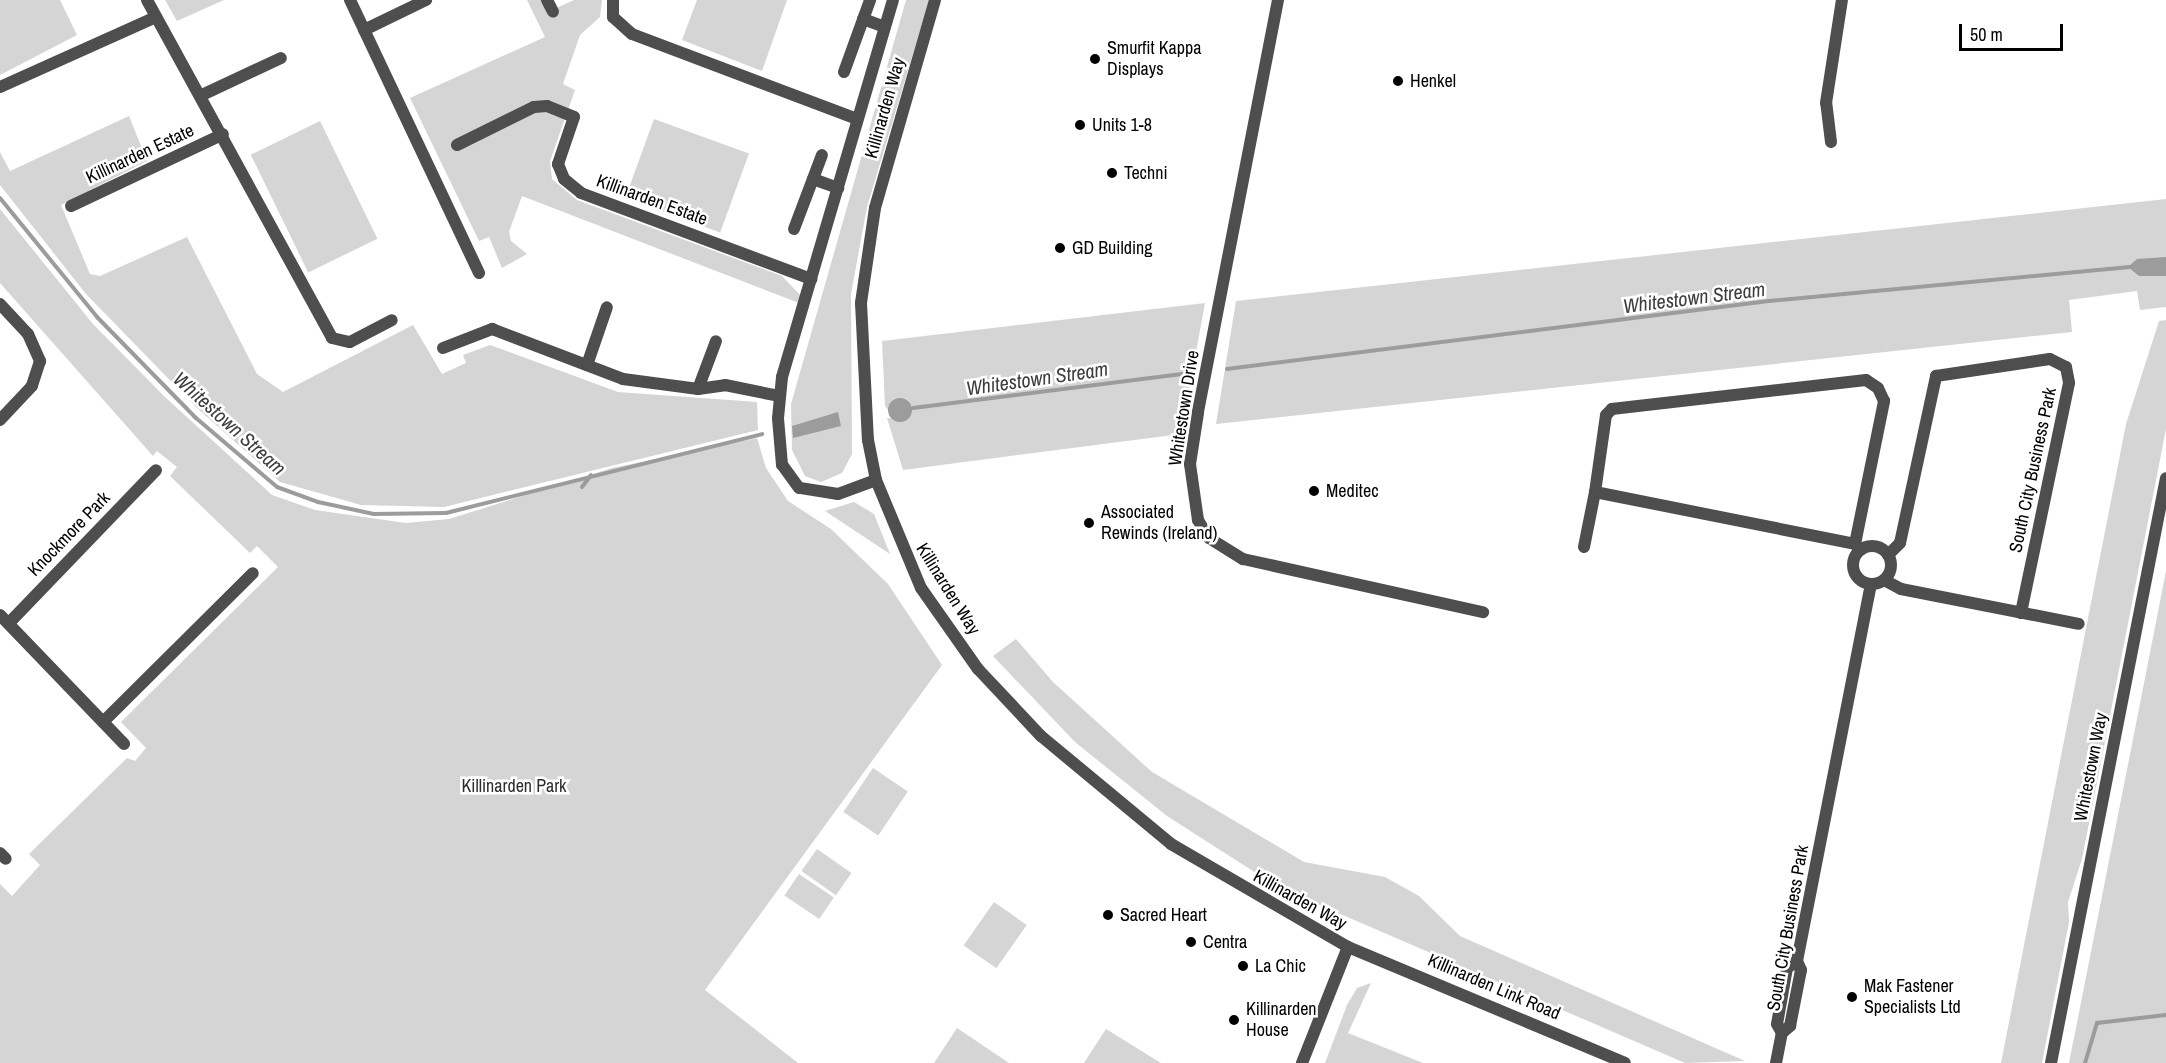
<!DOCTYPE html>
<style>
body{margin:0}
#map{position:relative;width:2166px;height:1063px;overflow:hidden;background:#fff;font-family:"Archivo Narrow",sans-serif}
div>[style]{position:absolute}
.green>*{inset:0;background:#d5d5d5;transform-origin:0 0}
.water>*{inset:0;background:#9c9c9c}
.round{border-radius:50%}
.stream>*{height:4px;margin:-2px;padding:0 2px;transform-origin:2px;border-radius:2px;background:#9c9c9c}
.minor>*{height:12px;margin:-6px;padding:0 6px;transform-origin:6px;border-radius:6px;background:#4e4e4e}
.minor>.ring{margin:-6px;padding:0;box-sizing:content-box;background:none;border:12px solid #4e4e4e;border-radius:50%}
.tertiary>*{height:12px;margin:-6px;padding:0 6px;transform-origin:6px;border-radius:6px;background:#4e4e4e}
.dots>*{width:16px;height:16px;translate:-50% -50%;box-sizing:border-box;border:3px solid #fff;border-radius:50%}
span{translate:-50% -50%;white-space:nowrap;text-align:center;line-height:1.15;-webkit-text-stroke:5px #fff;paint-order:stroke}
.poi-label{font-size:18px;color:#000}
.left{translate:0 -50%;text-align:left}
.street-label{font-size:18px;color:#000}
.park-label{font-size:18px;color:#2c2c2c}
.water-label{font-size:20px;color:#3d3d3d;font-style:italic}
.scale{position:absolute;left:1959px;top:24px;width:104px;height:27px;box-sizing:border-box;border:3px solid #000;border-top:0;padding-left:8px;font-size:18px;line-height:21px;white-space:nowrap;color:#000;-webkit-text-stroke:4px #fff;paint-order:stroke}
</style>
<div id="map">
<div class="green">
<i style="clip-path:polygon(0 0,60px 0,77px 35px,0 75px)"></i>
<i style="clip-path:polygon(165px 0,224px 0,177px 21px)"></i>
<i style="clip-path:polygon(527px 0,545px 0,550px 11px,574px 0,602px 0,600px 17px,580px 35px,563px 84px,575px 90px,550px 161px,552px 179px,577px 200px,782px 276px,801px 296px,799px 303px,522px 196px,509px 232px,511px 241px,527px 254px,502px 268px,489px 237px,479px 241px,410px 98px,545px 37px)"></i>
<i style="clip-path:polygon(697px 0,787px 0,762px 71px,682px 40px)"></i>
<i style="clip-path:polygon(906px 0,929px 0,867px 207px,851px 294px,852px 454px,842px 473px,821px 482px,805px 476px,792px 450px,791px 404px)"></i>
<i style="clip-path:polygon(129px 116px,147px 161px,61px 205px,90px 274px,100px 276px,187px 237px,257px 374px,283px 392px,413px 325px,442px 374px,466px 363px,463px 355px,490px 345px,618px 392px,757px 402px,758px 430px,444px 507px,361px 505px,280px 482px,197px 408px,86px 294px,0 185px,0 152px,10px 171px)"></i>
<i style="left:654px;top:119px;width:101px;height:84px;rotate:20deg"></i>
<i style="left:320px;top:121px;width:131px;height:77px;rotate:64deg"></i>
<i style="clip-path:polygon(2166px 199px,2166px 307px,2140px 310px,2137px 291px,2069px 300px,2072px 332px,1216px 424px,1236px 301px)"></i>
<i style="clip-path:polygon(0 209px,93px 324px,165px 397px,272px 495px,315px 510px,406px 523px,449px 519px,612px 468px,757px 438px,766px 468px,788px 501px,831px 529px,888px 584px,942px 665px,705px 990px,798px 1063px,0 1063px,0 884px,12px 896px,40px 865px,29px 854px,127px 758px,135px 761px,146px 748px,121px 722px,278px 567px,257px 546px,250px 553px,170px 476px,177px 467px,157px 451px,153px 456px,0 283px)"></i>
<i style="clip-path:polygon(1205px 303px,1181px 434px,903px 470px,887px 418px,895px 419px,885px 406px,882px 341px)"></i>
<i style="clip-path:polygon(2166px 320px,2166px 429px,2082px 859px,2068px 902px,2069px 922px,2042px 1063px,2001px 1063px,2126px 424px,2159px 321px)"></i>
<i style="clip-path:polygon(854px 502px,874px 514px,890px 554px,825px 511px)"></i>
<i style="clip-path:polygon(2166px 571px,2166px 1063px,2069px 1063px,2135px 729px)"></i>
<i style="clip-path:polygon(1016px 639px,1053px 682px,1152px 772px,1304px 862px,1385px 877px,1419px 896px,1460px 936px,1745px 1061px,1685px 1063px,1278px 887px,1167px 816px,1075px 742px,993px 656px)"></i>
<i style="left:873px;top:768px;width:42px;height:53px;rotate:34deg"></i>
<i style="left:817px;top:849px;width:42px;height:27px;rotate:35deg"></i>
<i style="left:799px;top:874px;width:42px;height:26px;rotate:34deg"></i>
<i style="left:994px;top:902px;width:40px;height:53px;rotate:35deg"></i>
<i style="clip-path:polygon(1371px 983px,1348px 1033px,1423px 1063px,1325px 1063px,1347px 1005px,1357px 988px)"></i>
<i style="clip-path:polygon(957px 1028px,1009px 1063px,934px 1063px)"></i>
<i style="clip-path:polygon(1106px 1029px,1161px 1063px,1084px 1063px)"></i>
</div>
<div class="water">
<i style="clip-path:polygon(2166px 257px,2166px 276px,2139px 276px,2128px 267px,2137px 259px)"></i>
<i class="round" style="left:888px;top:398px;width:24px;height:24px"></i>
<i style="clip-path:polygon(838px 412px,841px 426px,793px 438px,792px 426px)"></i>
</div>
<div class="stream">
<i style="left:0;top:198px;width:154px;rotate:50.8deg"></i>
<i style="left:97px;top:317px;width:141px;rotate:45.6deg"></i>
<i style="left:196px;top:418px;width:106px;rotate:40.4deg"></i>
<i style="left:277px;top:487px;width:44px;rotate:20.1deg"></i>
<i style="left:318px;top:502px;width:57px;rotate:12.1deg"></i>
<i style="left:374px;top:514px;width:72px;rotate:-0.8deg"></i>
<i style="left:446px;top:513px;width:326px;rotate:-14deg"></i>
<i style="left:1227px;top:369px;width:546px;rotate:-7.15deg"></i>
<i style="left:1769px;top:301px;width:365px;rotate:-5.4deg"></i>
<i style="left:913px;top:408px;width:281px;rotate:-7.2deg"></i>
<i style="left:582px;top:487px;width:15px;rotate:-53deg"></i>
<i style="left:2085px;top:1063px;width:42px;rotate:-73.3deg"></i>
<i style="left:2097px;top:1023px;width:69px;rotate:-6.6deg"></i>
</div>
<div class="minor">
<i style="left:147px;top:0;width:385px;rotate:61.3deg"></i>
<i style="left:332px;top:338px;width:18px;rotate:13deg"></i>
<i style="left:350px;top:342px;width:47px;rotate:-27.6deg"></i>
<i style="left:350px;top:0;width:302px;rotate:64.7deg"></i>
<i style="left:547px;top:0;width:13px;rotate:63deg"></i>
<i style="left:613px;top:0;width:17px;rotate:90deg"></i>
<i style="left:613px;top:17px;width:25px;rotate:42deg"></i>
<i style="left:632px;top:34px;width:241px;rotate:20.7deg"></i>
<i style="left:1278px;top:0;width:421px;rotate:101deg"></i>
<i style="left:1198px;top:413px;width:52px;rotate:98.9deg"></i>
<i style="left:1190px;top:464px;width:57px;rotate:81.9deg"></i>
<i style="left:1198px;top:520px;width:21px;rotate:59deg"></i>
<i style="left:1209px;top:538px;width:40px;rotate:32deg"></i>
<i style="left:1243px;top:559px;width:246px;rotate:12.5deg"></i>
<i style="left:863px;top:19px;width:23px;rotate:20deg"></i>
<i style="left:364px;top:30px;width:69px;rotate:-25.8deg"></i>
<i style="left:844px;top:72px;width:77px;rotate:-70.1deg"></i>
<i style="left:0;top:87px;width:171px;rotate:-24.2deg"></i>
<i style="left:202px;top:95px;width:87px;rotate:-25.1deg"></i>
<i style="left:1831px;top:142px;width:39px;rotate:-97deg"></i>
<i style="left:1826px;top:103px;width:104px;rotate:-81.2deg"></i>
<i style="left:457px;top:145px;width:86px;rotate:-26.3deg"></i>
<i style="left:534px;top:107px;width:13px;rotate:-4deg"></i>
<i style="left:547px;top:106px;width:29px;rotate:22deg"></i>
<i style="left:574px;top:117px;width:50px;rotate:108.8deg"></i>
<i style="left:558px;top:164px;width:16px;rotate:68deg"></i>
<i style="left:564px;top:179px;width:22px;rotate:39deg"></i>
<i style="left:581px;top:193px;width:246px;rotate:20.5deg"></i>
<i style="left:813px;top:179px;width:27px;rotate:20deg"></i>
<i style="left:71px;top:206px;width:168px;rotate:-25.3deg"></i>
<i style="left:794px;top:229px;width:79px;rotate:-69.3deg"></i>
<i style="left:0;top:304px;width:41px;rotate:47deg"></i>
<i style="left:28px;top:334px;width:30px;rotate:66deg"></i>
<i style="left:40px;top:361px;width:26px;rotate:108deg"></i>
<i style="left:32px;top:386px;width:47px;rotate:133.3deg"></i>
<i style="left:443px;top:348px;width:53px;rotate:-21.2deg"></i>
<i style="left:492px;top:329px;width:140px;rotate:20.9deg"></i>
<i style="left:623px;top:379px;width:76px;rotate:7.6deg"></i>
<i style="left:698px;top:389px;width:27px;rotate:-8deg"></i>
<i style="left:725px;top:385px;width:55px;rotate:11.5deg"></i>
<i style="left:587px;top:365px;width:61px;rotate:-71deg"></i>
<i style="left:698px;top:389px;width:51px;rotate:-69.4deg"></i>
<i style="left:876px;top:480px;width:40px;rotate:159.8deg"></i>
<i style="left:838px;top:494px;width:39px;rotate:-171deg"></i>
<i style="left:799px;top:488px;width:29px;rotate:-126deg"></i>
<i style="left:782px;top:465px;width:47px;rotate:-94.9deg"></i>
<i style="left:778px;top:418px;width:41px;rotate:-84.4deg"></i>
<i style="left:782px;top:377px;width:393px;rotate:-73.6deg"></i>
<i style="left:1855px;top:544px;width:146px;rotate:-78.5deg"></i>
<i style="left:1884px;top:401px;width:14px;rotate:-115deg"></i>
<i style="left:1878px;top:388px;width:14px;rotate:-146deg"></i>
<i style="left:1866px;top:380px;width:256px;rotate:173.5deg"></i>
<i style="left:1612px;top:409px;width:8px;rotate:135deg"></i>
<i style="left:1606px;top:415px;width:78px;rotate:98.1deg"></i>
<i style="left:1595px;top:492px;width:265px;rotate:11.3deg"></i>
<i style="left:1855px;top:544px;width:8px;rotate:45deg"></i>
<i class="ring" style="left:1853px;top:546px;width:26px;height:26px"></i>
<i style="left:1584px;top:547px;width:56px;rotate:-78.7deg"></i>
<i style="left:1888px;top:555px;width:17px;rotate:-45deg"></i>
<i style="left:1900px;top:543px;width:171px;rotate:-77.8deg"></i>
<i style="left:1936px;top:376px;width:115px;rotate:-8.5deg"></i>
<i style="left:2050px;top:359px;width:18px;rotate:27deg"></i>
<i style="left:2066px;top:367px;width:16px;rotate:79deg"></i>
<i style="left:2069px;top:383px;width:235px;rotate:101.8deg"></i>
<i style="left:1884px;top:580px;width:19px;rotate:28deg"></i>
<i style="left:1901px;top:589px;width:181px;rotate:11.1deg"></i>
<i style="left:0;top:615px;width:179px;rotate:46.1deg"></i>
<i style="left:9px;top:623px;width:212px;rotate:-46.1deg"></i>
<i style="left:103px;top:722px;width:211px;rotate:-44.8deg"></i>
<i style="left:0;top:853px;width:8px;rotate:45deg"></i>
<i style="left:1782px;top:1033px;width:10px;rotate:-119deg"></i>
<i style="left:1777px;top:1024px;width:57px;rotate:-79.9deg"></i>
<i style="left:1787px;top:968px;width:12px;rotate:-35deg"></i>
<i style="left:1776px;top:1063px;width:31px;rotate:-79deg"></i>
<i style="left:1782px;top:1033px;width:11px;rotate:-41deg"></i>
<i style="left:1790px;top:1026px;width:57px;rotate:-78.9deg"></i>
<i style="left:1801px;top:970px;width:10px;rotate:-114deg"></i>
<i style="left:1797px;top:961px;width:384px;rotate:-78.9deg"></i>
</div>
<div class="tertiary">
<i style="left:935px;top:0;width:216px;rotate:106.1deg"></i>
<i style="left:875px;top:208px;width:96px;rotate:98.4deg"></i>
<i style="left:861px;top:303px;width:137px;rotate:87.1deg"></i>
<i style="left:868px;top:440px;width:41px;rotate:78.7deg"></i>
<i style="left:876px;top:480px;width:117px;rotate:67.4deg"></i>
<i style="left:921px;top:588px;width:99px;rotate:54.9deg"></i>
<i style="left:978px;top:669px;width:92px;rotate:46.8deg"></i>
<i style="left:1041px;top:736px;width:169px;rotate:39.7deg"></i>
<i style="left:1171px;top:844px;width:205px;rotate:30.2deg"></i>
<i style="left:1348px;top:947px;width:300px;rotate:22.7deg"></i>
<i style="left:1302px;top:1063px;width:125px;rotate:-68.4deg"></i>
<i style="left:2051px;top:1063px;width:596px;rotate:-78.88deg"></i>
</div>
<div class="dots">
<i style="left:1095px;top:59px;background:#000"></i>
<i style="left:1398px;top:81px;background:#000"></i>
<i style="left:1080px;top:125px;background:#000"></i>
<i style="left:1112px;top:173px;background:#000"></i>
<i style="left:1060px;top:248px;background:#000"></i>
<i style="left:1314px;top:491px;background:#000"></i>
<i style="left:1089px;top:523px;background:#000"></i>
<i style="left:1108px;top:915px;background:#000"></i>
<i style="left:1191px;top:942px;background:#000"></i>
<i style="left:1243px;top:966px;background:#000"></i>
<i style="left:1852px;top:997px;background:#000"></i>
<i style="left:1234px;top:1020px;background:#000"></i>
</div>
<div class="poi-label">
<span class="left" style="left:1107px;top:59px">Smurfit Kappa<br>Displays</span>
<span class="left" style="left:1410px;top:81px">Henkel</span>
<span class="left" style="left:1092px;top:125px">Units 1-8</span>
<span class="left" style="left:1124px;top:173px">Techni</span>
<span class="left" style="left:1072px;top:248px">GD Building</span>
<span class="left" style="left:1326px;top:491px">Meditec</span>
<span class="left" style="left:1101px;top:523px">Associated<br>Rewinds (Ireland)</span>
<span class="left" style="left:1120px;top:915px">Sacred Heart</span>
<span class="left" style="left:1203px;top:942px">Centra</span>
<span class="left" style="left:1255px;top:966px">La Chic</span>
<span class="left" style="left:1864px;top:997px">Mak Fastener<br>Specialists Ltd</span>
<span class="left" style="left:1246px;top:1020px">Killinarden<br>House</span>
</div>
<div class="street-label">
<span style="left:885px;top:108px;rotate:-74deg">Killinarden Way</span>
<span style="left:140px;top:154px;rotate:-25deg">Killinarden Estate</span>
<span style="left:652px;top:200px;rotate:20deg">Killinarden Estate</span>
<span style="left:1184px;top:408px;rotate:-81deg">Whitestown Drive</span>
<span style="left:2033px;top:470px;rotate:-78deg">South City Business Park</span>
<span style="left:69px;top:534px;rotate:-46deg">Knockmore Park</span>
<span style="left:948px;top:589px;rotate:58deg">Killinarden Way</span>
<span style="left:2091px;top:767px;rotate:-79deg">Whitestown Way</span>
<span style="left:1300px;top:900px;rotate:29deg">Killinarden Way</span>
<span style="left:1788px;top:928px;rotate:-80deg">South City Business Park</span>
<span style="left:1494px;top:987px;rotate:23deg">Killinarden Link Road</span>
</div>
<div class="park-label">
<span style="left:514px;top:786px">Killinarden Park</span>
</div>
<div class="water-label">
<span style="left:1694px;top:297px;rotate:-7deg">Whitestown Stream</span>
<span style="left:1037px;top:378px;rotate:-8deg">Whitestown Stream</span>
<span style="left:230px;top:423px;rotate:42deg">Whitestown Stream</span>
</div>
<div class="scale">50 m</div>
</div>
